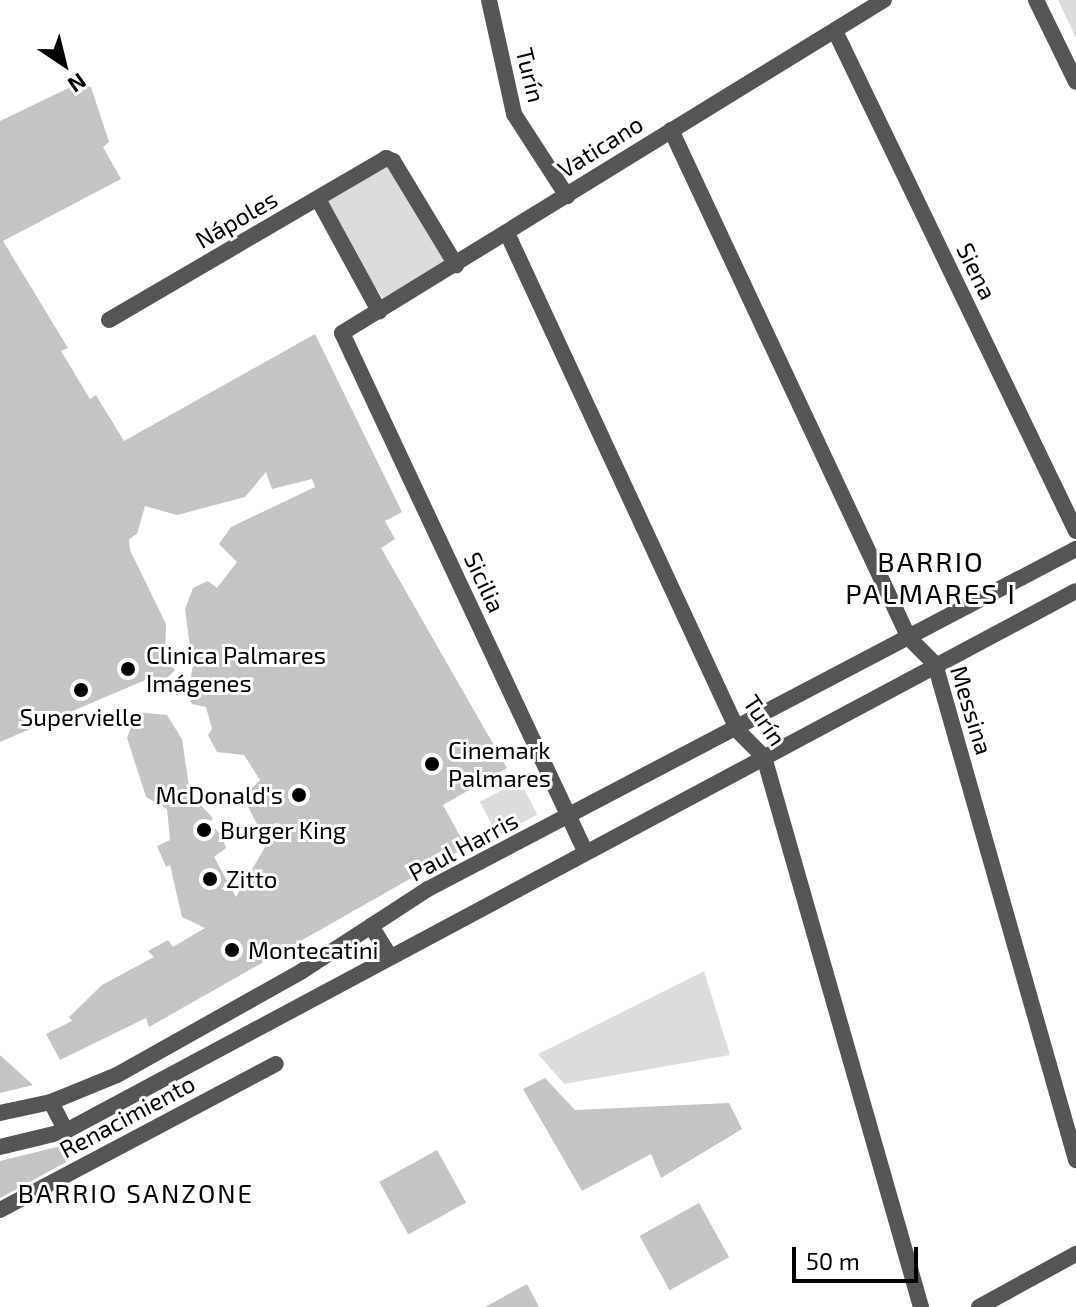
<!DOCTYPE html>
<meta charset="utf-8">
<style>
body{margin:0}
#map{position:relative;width:1076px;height:1307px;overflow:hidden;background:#fff;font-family:"Exo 2",sans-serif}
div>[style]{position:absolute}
.green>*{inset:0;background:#dcdcdc;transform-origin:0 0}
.building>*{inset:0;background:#c4c4c4;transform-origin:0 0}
.street>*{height:16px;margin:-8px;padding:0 8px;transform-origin:8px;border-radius:8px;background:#555}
.dots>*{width:22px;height:22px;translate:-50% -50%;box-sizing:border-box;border:4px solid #fff;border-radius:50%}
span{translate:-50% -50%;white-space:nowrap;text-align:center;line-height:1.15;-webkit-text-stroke:6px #fff;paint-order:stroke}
.street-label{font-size:24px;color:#000}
.poi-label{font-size:24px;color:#000}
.left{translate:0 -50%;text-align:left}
.right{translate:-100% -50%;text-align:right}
.neighbourhood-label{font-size:26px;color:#000;letter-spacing:2px}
.quarter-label{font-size:28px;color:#000;letter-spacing:2px}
.north{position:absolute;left:24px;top:24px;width:80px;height:80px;-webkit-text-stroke:6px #fff;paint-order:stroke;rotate:145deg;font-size:22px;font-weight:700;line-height:32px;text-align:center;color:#000}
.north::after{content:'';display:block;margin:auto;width:28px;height:36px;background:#000;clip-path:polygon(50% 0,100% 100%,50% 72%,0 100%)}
.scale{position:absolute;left:792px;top:1247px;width:126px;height:36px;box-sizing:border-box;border:4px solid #000;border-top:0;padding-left:10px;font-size:24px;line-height:28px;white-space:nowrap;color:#000;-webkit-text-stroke:6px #fff;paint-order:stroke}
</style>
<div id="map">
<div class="green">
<i style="clip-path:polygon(1058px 0,1076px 0,1076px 38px)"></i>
<i style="left:386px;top:158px;width:128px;height:79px;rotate:57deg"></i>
<i style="left:520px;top:781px;width:38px;height:45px;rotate:63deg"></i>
<i style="clip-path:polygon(704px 971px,730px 1055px,564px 1084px,538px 1054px)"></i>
</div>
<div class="building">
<i style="clip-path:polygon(77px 84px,91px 87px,109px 142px,103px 147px,121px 179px,3px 241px,68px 348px,61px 351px,90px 399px,96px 395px,124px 441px,315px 334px,402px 512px,385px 521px,395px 539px,381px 548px,507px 768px,443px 805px,466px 847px,149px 1027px,146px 1018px,60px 1060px,46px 1034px,72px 1021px,69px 1017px,102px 985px,154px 957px,148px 951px,168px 940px,173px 947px,205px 928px,182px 917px,170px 865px,166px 867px,157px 846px,170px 840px,167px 809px,146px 797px,127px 738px,137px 712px,167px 715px,182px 739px,190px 794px,213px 818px,210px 822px,222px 837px,226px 848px,214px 857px,236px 897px,279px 823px,258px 826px,243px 797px,260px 780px,244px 755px,217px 752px,208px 735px,212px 729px,206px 707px,192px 704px,188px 696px,195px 651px,191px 654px,185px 609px,193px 588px,208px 581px,217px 588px,237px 562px,219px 544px,231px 527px,315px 487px,312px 479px,272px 489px,266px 472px,245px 497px,177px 515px,145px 506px,137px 534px,129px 539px,130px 550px,166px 624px,165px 660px,175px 670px,164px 681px,149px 682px,150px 678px,0 742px,0 121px)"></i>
<i style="clip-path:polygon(0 1055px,33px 1085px,0 1093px)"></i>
<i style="clip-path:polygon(545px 1078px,575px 1110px,729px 1103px,742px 1129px,661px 1178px,651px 1154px,582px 1191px,523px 1089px)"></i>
<i style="clip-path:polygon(65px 1145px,70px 1160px,0 1198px,0 1161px)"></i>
<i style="left:437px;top:1150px;width:60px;height:66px;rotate:61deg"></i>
<i style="left:699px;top:1203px;width:62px;height:68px;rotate:61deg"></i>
<i style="clip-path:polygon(527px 1284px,539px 1307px,485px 1307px)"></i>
</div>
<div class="street">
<i style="left:489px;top:0;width:117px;rotate:77.6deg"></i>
<i style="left:514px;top:114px;width:98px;rotate:57.1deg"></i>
<i style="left:1036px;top:0;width:91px;rotate:64deg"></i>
<i style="left:835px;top:31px;width:555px;rotate:64.27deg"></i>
<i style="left:671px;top:130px;width:561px;rotate:64.9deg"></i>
<i style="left:909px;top:638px;width:37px;rotate:45deg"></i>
<i style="left:935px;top:664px;width:516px;rotate:74.13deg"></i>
<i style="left:318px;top:199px;width:128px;rotate:61.4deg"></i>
<i style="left:507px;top:233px;width:549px;rotate:65.12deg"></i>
<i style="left:738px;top:731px;width:37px;rotate:45deg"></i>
<i style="left:764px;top:757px;width:572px;rotate:74.07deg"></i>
<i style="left:109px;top:320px;width:321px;rotate:-30.3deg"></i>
<i style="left:386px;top:158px;width:8px;rotate:23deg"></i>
<i style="left:393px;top:161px;width:122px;rotate:58.8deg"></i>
<i style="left:585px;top:851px;width:572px;rotate:-115.13deg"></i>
<i style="left:342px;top:333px;width:636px;rotate:-31.57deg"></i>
<i style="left:371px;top:926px;width:34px;rotate:58deg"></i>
<i style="left:51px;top:1102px;width:33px;rotate:63deg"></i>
<i style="left:0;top:1113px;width:52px;rotate:-12.2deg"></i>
<i style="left:51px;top:1102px;width:71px;rotate:-22.2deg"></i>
<i style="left:117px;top:1075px;width:212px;rotate:-29.3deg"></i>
<i style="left:302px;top:971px;width:150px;rotate:-33.1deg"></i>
<i style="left:428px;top:889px;width:732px;rotate:-27.69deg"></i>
<i style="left:0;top:1147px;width:68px;rotate:-13.6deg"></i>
<i style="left:66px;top:1131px;width:1145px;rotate:-28.13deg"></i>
<i style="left:0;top:1210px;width:312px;rotate:-27.9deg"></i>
<i style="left:979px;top:1307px;width:111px;rotate:-28.7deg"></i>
</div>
<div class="dots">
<i style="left:128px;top:669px;background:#000"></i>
<i style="left:81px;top:690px;background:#000"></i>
<i style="left:432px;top:764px;background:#000"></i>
<i style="left:299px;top:795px;background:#000"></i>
<i style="left:204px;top:830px;background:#000"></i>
<i style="left:210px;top:879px;background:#000"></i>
<i style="left:232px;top:950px;background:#000"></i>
</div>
<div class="street-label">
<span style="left:531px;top:75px;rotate:76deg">Turín</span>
<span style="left:600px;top:146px;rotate:-32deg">Vaticano</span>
<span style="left:236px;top:219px;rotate:-30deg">Nápoles</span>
<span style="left:977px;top:271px;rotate:64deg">Siena</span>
<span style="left:485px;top:582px;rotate:65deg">Sicilia</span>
<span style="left:972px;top:710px;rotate:73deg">Messina</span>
<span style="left:765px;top:720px;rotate:56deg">Turín</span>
<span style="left:463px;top:846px;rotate:-28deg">Paul Harris</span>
<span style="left:127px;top:1116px;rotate:-28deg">Renacimiento</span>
</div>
<div class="poi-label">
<span class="left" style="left:146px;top:669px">Clinica Palmares<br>Imágenes</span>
<span style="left:81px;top:717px">Supervielle</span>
<span class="left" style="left:448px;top:764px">Cinemark<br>Palmares</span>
<span class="right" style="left:283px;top:795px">McDonald's</span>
<span class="left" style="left:220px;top:830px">Burger King</span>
<span class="left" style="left:226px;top:879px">Zitto</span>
<span class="left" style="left:248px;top:950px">Montecatini</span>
</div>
<div class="neighbourhood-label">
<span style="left:136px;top:1193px">BARRIO SANZONE</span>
</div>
<div class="quarter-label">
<span style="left:931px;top:577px">BARRIO<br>PALMARES I</span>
</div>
<div class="north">N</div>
<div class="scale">50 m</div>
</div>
